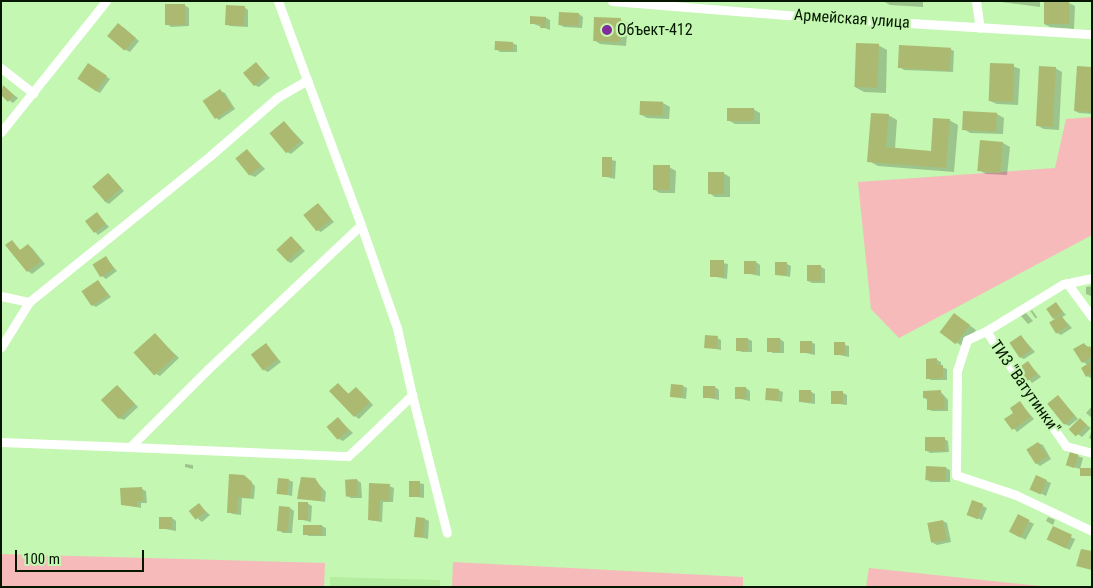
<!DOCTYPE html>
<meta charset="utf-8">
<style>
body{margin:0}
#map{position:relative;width:1093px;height:588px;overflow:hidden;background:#c4f7b1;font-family:"Roboto Condensed",sans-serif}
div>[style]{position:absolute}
.built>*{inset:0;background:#b5eda0}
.green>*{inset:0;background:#f6babb}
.shadow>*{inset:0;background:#0003;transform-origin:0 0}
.building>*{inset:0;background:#acba71;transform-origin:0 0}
.minor>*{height:9px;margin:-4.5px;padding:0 4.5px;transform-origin:4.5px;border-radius:4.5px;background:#fff}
.dots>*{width:14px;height:14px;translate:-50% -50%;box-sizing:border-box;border:2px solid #c4f7b1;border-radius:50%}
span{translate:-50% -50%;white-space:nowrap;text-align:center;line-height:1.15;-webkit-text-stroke:4.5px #c4f7b1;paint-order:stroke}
.street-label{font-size:16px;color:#061701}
.poi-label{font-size:16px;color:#061701}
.left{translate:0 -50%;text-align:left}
.frame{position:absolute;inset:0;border:2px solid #061701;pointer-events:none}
.scale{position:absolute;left:15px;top:550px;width:129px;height:22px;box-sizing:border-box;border:2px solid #061701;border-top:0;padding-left:6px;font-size:15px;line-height:18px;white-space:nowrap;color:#061701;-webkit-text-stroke:4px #c4f7b1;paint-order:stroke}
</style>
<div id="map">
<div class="built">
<i style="clip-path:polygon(330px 577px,440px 580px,440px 587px,330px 587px)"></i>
</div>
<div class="green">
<i style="clip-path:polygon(1092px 117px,1092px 235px,899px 338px,871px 309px,858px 182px,1055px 168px,1066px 119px)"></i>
<i style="clip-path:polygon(1px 554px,325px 563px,324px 587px,1px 587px)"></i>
<i style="clip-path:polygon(453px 562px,743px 577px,743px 587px,452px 587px)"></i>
<i style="clip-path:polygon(869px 568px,1050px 587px,866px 587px)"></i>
</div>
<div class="shadow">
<i style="clip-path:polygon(883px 1px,923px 1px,923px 7px,890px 5px)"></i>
<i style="clip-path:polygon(994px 1px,1040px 1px,1040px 7px)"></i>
<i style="clip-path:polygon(1069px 3px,1075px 6px,1074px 29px,1050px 27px,1044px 24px)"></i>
<i style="clip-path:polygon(184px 5px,189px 8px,189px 26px,171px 27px,167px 24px)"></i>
<i style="clip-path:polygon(244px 7px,248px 10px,248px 27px,230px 26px,226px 24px)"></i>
<i style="clip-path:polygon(579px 14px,583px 17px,582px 28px,564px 27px,560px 25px)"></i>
<i style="clip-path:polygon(546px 18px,550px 20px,550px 30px,531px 23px)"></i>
<i style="clip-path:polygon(595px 18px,621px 20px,628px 23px,626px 46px,600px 44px,594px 40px)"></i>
<i style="clip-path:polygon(123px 27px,139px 41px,130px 52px,126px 50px)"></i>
<i style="clip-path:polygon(512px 43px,517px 45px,517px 52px,500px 52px,496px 49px)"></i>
<i style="clip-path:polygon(878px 45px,887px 50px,886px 93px,864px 92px,855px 87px)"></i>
<i style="clip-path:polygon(950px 49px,954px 51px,953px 72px,904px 70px,900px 67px)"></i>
<i style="clip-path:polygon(256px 64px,270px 78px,259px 87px,254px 85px)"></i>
<i style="clip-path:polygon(1013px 66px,1020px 69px,1018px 105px,997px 104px,990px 101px)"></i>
<i style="clip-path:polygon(92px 67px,110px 79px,100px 93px,96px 91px)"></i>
<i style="clip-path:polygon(1055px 68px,1062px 72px,1059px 130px,1044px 129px,1038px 126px)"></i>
<i style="clip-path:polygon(1092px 68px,1092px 114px,1079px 113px,1075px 111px)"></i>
<i style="clip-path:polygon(3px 87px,18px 98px,13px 103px,1px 94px)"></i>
<i style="clip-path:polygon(220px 91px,225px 93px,235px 109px,219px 120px,215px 117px)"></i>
<i style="clip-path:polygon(663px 103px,670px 107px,669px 119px,647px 118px,640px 114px)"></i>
<i style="clip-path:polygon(753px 109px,760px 113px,760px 124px,735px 124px,728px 120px)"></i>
<i style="clip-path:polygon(997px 114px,1004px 118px,1003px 134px,970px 133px,964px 129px)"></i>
<i style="clip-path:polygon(888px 115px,897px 120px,895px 149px,932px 152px,949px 120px,958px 125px,954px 172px,878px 166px,869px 161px)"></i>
<i style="clip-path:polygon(284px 122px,304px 143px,291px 154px,287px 152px)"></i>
<i style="clip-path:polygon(981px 141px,1003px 143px,1010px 147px,1007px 175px,986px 174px,979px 170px)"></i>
<i style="clip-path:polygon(247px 150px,265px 169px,255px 177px,250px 175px)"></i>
<i style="clip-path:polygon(603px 158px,616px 161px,615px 179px,602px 176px)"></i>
<i style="clip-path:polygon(669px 167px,676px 171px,675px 193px,660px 193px,653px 189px)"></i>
<i style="clip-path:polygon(723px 173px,730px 177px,730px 197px,715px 197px,709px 193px)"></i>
<i style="clip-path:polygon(109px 174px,124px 191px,109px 204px,104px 201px)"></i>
<i style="clip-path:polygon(318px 204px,334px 222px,321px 232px,317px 230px)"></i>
<i style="clip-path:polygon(97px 214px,109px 227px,98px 235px,86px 221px)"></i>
<i style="clip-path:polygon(291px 238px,305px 251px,291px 263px,287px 261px)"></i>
<i style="clip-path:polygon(12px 242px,21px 251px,28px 245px,32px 248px,45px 264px,32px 274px,28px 271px)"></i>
<i style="clip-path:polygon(106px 258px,117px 271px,106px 279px,102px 276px)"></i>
<i style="clip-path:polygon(712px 261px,728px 264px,727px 279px,711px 276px)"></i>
<i style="clip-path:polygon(756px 262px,760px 265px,760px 276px,745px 273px)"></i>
<i style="clip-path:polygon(787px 264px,791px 266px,790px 277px,776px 274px)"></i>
<i style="clip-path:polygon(821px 267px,825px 269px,825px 283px,812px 283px,808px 281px)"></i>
<i style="clip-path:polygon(98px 281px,111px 297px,96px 307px,92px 305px)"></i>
<i style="clip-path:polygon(1092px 286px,1092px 296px,1091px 296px,1086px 294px,1086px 287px)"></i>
<i style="clip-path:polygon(1056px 304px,1066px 315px,1062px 317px,1072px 328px,1061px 335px,1057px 333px,1056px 320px,1053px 318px)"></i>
<i style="left:1032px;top:310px;width:9px;height:2px;rotate:54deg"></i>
<i style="clip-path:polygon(1026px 313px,1033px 321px,1028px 324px,1021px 316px)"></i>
<i style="clip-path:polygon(961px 319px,976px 330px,963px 347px,942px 332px)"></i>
<i style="clip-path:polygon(155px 335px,179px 358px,160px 376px,156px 374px)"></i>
<i style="clip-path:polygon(1021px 336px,1035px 352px,1024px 359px,1019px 357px)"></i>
<i style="clip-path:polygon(717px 338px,721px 340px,721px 350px,706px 347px)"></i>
<i style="clip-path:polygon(748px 339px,752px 341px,752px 352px,742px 352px,737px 350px)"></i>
<i style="clip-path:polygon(780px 339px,784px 342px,784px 353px,773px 353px,769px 351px)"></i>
<i style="clip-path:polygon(811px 342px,815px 344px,815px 355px,801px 352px)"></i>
<i style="clip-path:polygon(836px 343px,849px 346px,849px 357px,835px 354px)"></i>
<i style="clip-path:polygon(1084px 344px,1092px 349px,1091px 378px,1087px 376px,1088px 365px,1083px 362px)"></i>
<i style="clip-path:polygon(266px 345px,281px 362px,268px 372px,264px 370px)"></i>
<i style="clip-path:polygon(937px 360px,941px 362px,941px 367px,947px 369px,947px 380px,931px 380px,927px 378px)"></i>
<i style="clip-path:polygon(1028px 363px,1041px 377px,1032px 383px,1020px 369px)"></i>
<i style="clip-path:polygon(338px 384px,350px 395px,360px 391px,373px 405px,359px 419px,355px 416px,331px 391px)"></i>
<i style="clip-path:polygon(118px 386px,138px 407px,124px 420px,119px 418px)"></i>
<i style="clip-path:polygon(683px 386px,687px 388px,686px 399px,671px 396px)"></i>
<i style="clip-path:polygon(715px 387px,719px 390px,719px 400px,704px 397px)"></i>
<i style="clip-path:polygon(746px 388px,750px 391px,750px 401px,736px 398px)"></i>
<i style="clip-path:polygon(778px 390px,783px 392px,782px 402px,767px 399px)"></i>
<i style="clip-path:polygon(810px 391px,815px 394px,815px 404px,800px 402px)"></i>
<i style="clip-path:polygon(940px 391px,948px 400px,948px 411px,932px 411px,928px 409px,928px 400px,924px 398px)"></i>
<i style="clip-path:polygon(843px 393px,847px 395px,847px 405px,832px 403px)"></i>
<i style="clip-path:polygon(1058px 396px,1078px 419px,1069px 426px,1065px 424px)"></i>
<i style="clip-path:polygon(1020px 403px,1034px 419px,1017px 432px,1006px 419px,1015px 413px)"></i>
<i style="clip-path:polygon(1092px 406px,1092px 418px,1086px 413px)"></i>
<i style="clip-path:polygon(338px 419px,353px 433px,343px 441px,339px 439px)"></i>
<i style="clip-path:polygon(1080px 420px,1091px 428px,1082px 437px,1072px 430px)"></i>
<i style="clip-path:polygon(1092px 430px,1092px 440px,1089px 438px)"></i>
<i style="clip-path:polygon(944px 439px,948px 441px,949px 452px,930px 453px,926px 450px)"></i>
<i style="clip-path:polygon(1038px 443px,1043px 445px,1051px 459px,1040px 466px,1036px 463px)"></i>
<i style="clip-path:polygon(1070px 453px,1083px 458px,1080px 469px,1067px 465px)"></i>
<i style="clip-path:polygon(185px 464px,193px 465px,193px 469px,185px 467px)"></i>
<i style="clip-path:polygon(946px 468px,950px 470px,950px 482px,931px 482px,927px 480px)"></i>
<i style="clip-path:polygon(1037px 477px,1051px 483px,1046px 496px,1036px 491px)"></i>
<i style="clip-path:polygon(248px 479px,255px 486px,254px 499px,242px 498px,241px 515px,233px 514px,228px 512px)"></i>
<i style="clip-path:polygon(314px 479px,326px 492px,325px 502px,298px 498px,299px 486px)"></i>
<i style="clip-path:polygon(289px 480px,293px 482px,292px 496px,278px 493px)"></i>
<i style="clip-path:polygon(357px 480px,361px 483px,362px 498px,351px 498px,347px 496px,346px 481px)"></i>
<i style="clip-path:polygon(410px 482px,424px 484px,424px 498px,410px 496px)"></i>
<i style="clip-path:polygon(371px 485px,389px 486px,394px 488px,393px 502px,383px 502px,382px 522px,369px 520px)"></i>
<i style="clip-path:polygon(142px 489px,146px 491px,147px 503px,141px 503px,141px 508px,122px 504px,121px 490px)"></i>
<i style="clip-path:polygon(973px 501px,987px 508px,982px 520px,972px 516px)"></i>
<i style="clip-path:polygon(307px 503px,312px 506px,311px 522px,299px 519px)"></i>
<i style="clip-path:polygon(199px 505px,210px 515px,202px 522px,198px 519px)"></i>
<i style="clip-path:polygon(290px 508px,294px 511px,292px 533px,283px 533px,279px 530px)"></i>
<i style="left:1019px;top:516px;width:17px;height:18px;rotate:28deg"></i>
<i style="clip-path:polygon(1048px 517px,1055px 520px,1053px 525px,1046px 521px)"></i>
<i style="clip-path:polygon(172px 518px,176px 521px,176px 531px,160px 528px)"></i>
<i style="clip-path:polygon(425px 519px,429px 521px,428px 539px,416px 536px)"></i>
<i style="clip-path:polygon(943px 521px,947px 523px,951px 542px,937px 545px,933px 543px)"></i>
<i style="clip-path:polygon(322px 526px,326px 528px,326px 536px,309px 536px,305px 534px)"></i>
<i style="left:1053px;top:528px;width:25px;height:12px;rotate:27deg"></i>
</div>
<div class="building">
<i style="left:1044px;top:1px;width:25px;height:23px"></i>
<i style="left:165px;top:4px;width:20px;height:21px"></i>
<i style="left:226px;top:5px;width:19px;height:20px;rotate:3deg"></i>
<i style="left:559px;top:12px;width:20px;height:13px;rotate:3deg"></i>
<i style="clip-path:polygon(530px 16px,546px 17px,546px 28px,540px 28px,541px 24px,530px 24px)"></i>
<i style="left:594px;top:17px;width:27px;height:24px;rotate:2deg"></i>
<i style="left:118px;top:23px;width:23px;height:17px;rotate:40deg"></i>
<i style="left:495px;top:41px;width:18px;height:9px;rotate:3deg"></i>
<i style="left:856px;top:43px;width:23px;height:44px;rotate:2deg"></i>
<i style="left:899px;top:45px;width:52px;height:23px;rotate:3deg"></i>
<i style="left:256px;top:62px;width:17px;height:17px;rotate:50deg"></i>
<i style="left:88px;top:63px;width:23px;height:19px;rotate:34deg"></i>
<i style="left:990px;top:63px;width:24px;height:38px;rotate:2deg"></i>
<i style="left:1039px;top:66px;width:17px;height:60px;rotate:3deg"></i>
<i style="clip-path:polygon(1077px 66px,1092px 67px,1092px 112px,1074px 111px)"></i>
<i style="clip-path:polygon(3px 85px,14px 95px,8px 102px,1px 95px)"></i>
<i style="left:220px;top:89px;width:22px;height:21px;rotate:56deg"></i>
<i style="left:640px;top:101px;width:23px;height:14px;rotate:2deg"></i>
<i style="left:727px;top:108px;width:27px;height:13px"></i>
<i style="left:963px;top:111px;width:34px;height:19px;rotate:3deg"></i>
<i style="clip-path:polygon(871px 113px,889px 114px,886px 147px,931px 151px,933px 118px,950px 119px,946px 168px,867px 162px)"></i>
<i style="left:284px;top:121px;width:26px;height:19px;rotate:50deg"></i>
<i style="left:980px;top:140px;width:23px;height:31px;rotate:5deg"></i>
<i style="left:247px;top:149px;width:22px;height:15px;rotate:51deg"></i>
<i style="left:602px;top:157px;width:10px;height:20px"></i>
<i style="left:653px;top:165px;width:17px;height:25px"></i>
<i style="left:708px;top:172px;width:16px;height:22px"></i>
<i style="left:108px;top:173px;width:20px;height:21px;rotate:49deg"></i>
<i style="left:318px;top:203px;width:21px;height:19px;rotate:51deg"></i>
<i style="left:97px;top:212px;width:15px;height:15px;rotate:53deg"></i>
<i style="left:291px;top:236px;width:16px;height:20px;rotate:47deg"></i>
<i style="clip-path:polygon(12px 240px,20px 250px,28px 244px,41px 261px,27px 272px,5px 245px)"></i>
<i style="left:106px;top:256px;width:15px;height:16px;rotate:58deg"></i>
<i style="left:710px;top:260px;width:14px;height:17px"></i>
<i style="left:744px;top:261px;width:12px;height:13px"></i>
<i style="clip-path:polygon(775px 262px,787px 262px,786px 276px,775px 275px)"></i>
<i style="left:821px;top:265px;width:16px;height:14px;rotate:90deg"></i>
<i style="left:98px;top:280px;width:18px;height:20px;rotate:56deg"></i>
<i style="left:1056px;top:302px;width:12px;height:12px;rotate:55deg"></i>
<i style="left:954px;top:313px;width:20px;height:24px;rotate:37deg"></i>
<i style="left:1061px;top:315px;width:13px;height:14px;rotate:58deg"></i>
<i style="left:155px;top:333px;width:31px;height:29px;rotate:48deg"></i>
<i style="left:705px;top:335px;width:13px;height:13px;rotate:4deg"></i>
<i style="left:1021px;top:335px;width:18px;height:14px;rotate:56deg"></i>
<i style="left:736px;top:338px;width:12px;height:13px"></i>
<i style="left:767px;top:338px;width:13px;height:14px"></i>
<i style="left:800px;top:341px;width:12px;height:12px"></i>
<i style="left:834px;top:342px;width:11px;height:13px"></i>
<i style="left:266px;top:343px;width:20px;height:19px;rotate:53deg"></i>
<i style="clip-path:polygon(1084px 343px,1087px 348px,1090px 346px,1092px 350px,1092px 356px,1082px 363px,1073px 349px)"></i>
<i style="clip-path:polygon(937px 358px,937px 365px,943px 365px,943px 378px,926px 379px,926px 359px)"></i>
<i style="left:1028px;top:361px;width:16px;height:12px;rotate:55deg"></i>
<i style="clip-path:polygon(1092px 361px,1092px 373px,1086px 377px,1081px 368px)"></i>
<i style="clip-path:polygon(338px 383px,348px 394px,356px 387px,370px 402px,354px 417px,329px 391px)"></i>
<i style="left:671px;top:384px;width:12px;height:13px;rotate:5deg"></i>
<i style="left:117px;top:385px;width:26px;height:22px;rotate:47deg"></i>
<i style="left:703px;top:386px;width:12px;height:12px"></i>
<i style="left:735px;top:387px;width:11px;height:12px"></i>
<i style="left:766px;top:388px;width:13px;height:12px;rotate:4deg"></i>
<i style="left:799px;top:390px;width:12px;height:12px"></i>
<i style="clip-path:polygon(941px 390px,941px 396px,944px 396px,945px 409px,927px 410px,927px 398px,923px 398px,923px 391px)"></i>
<i style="left:831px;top:391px;width:12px;height:13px"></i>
<i style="left:1058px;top:395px;width:27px;height:14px;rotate:51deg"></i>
<i style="clip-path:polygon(1020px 401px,1031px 417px,1012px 430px,1004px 419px,1013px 413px,1010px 408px)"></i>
<i style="left:338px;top:417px;width:17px;height:15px;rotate:50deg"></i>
<i style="left:1080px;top:418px;width:10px;height:16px;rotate:45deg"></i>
<i style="left:945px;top:437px;width:14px;height:20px;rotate:90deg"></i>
<i style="left:1038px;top:442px;width:17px;height:14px;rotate:57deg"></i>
<i style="left:1070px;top:452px;width:9px;height:14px;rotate:18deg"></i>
<i style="left:926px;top:466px;width:20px;height:14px;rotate:3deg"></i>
<i style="left:1080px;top:468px;width:12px;height:8px"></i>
<i style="clip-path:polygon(229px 474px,244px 475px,252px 482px,250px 498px,238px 497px,237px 513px,227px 513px)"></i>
<i style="left:1036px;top:475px;width:12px;height:16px;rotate:24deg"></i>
<i style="clip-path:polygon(301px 477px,315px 478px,322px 489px,321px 501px,297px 499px)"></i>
<i style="left:278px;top:478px;width:11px;height:16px;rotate:5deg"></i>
<i style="left:357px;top:479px;width:17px;height:12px;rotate:87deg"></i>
<i style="left:409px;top:481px;width:11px;height:16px"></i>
<i style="clip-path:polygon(369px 483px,390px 484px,389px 501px,380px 500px,379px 521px,368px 520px)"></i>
<i style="clip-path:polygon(142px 487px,143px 501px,137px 501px,137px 507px,121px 505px,120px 488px)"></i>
<i style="left:972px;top:500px;width:12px;height:16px;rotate:20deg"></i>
<i style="left:298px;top:502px;width:10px;height:18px"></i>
<i style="left:199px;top:503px;width:11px;height:13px;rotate:52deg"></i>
<i style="left:279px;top:506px;width:11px;height:25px;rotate:5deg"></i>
<i style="left:1018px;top:514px;width:13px;height:20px;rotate:27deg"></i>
<i style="left:159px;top:517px;width:13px;height:12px"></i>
<i style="left:416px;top:517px;width:9px;height:20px;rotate:6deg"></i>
<i style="left:943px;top:520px;width:20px;height:16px;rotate:79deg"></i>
<i style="left:303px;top:525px;width:19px;height:10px"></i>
<i style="left:1053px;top:526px;width:21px;height:15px;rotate:25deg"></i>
<i style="clip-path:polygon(1081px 549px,1092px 551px,1092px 570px,1076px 566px)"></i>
</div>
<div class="minor">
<i style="left:612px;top:1px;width:200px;rotate:4.6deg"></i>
<i style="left:811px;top:17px;width:282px;rotate:3.5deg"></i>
<i style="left:976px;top:1px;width:27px;rotate:82deg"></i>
<i style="left:1px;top:68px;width:41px;rotate:38deg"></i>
<i style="left:1px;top:132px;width:168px;rotate:-51.3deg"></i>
<i style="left:1092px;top:278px;width:30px;rotate:168deg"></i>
<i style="left:1063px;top:284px;width:90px;rotate:148.6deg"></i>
<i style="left:986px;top:331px;width:140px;rotate:55.2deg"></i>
<i style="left:1066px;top:446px;width:27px;rotate:15deg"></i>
<i style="left:1067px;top:283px;width:42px;rotate:53.7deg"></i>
<i style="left:1px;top:296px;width:29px;rotate:12deg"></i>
<i style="left:29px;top:302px;width:234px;rotate:-38.9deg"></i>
<i style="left:211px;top:155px;width:89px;rotate:-40.9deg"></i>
<i style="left:278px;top:97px;width:34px;rotate:-30deg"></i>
<i style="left:307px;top:80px;width:84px;rotate:-110.2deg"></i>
<i style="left:986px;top:331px;width:21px;rotate:155deg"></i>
<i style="left:967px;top:340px;width:33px;rotate:108deg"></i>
<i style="left:957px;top:371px;width:104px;rotate:90.6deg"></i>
<i style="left:956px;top:475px;width:63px;rotate:18.4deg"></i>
<i style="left:1016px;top:495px;width:84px;rotate:25.3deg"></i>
<i style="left:1px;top:347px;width:53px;rotate:-58.1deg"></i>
<i style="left:412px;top:395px;width:142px;rotate:75.8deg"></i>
<i style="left:1px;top:442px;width:129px;rotate:2.2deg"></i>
<i style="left:130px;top:447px;width:110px;rotate:-45deg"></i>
<i style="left:208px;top:369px;width:210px;rotate:-43.3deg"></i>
<i style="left:361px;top:225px;width:155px;rotate:-110.4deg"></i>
<i style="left:130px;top:447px;width:218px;rotate:2.4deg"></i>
<i style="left:348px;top:456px;width:15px;rotate:-42deg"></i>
<i style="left:359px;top:446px;width:74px;rotate:-43.9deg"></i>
<i style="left:412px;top:395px;width:69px;rotate:-102.6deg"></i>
<i style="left:397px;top:328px;width:109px;rotate:-109.3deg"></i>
</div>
<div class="dots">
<i style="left:607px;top:30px;background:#822c9b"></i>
</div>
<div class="street-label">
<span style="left:852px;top:19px;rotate:4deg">Армейская улица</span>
<span style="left:1025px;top:387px;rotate:55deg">ТИЗ "Ватутинки"</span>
</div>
<div class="poi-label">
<span class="left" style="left:617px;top:30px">Объект-412</span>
</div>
<div class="frame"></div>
<div class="scale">100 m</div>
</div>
